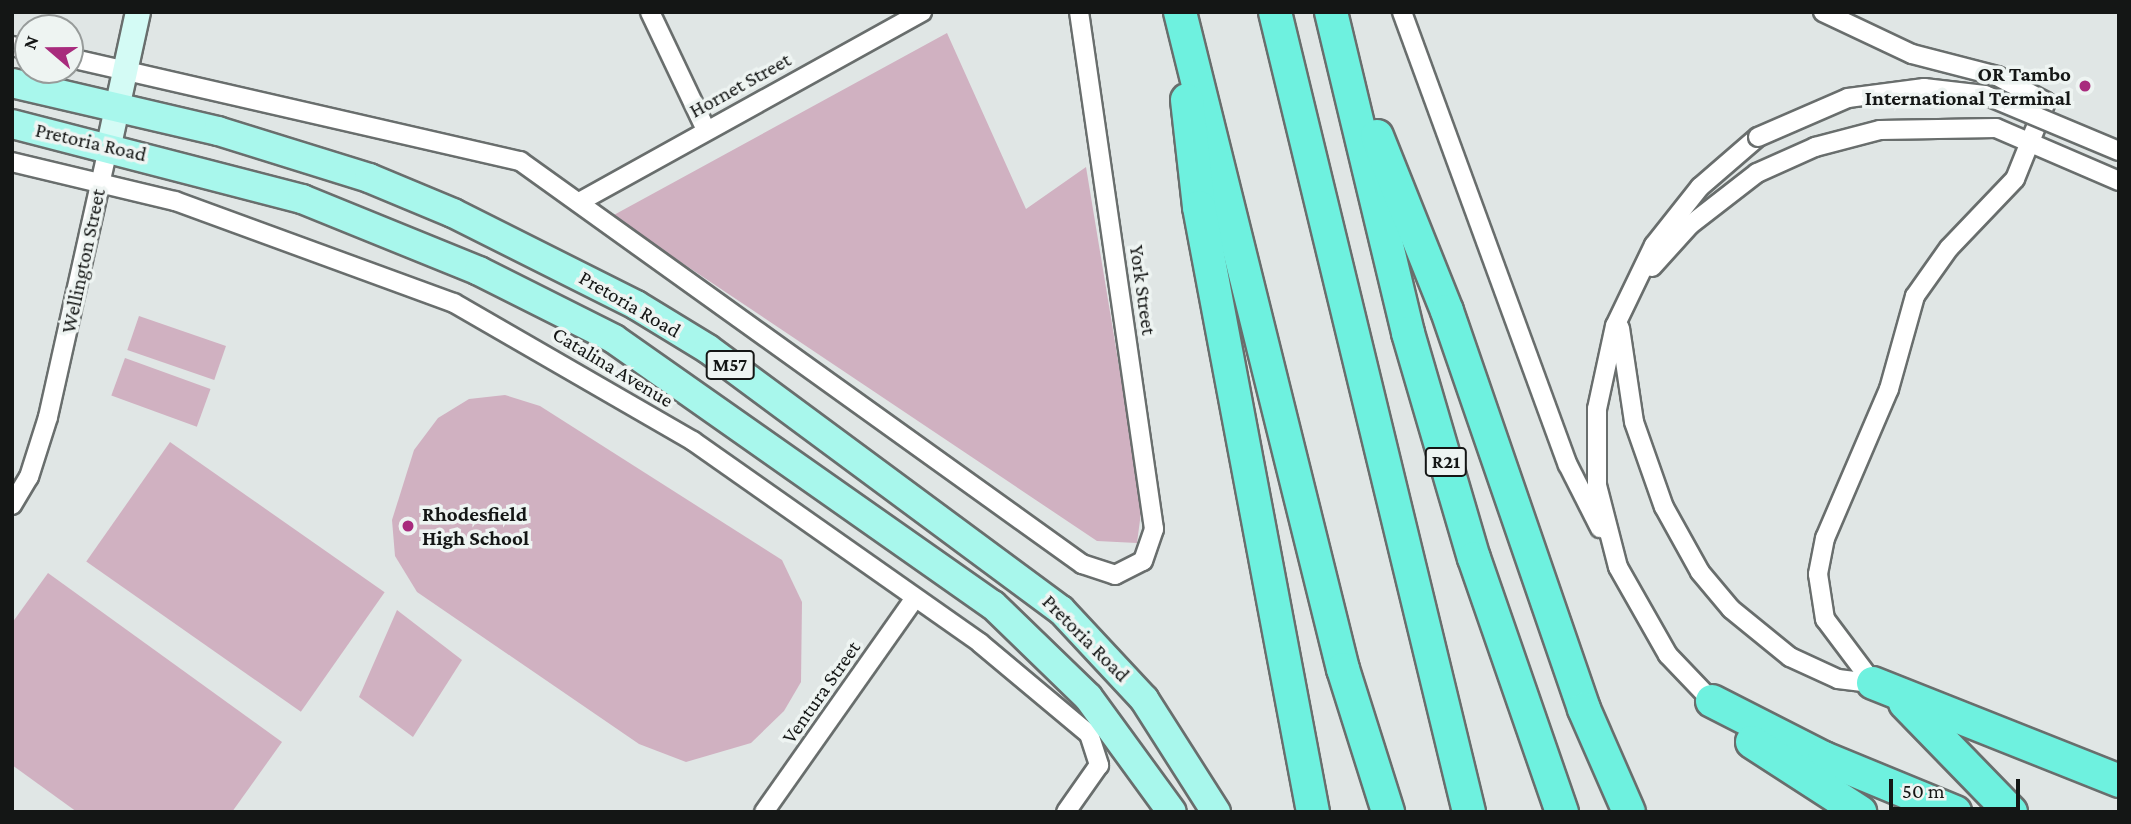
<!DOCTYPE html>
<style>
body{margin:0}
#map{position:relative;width:2131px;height:824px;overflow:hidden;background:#e0e6e5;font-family:"Crimson Pro",serif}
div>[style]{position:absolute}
.green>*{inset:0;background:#d0b1c1;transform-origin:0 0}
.roads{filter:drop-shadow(2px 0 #696e6d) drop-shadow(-2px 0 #696e6d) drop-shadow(0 2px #696e6d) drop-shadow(0 -2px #696e6d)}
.street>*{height:18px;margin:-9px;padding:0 9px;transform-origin:9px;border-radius:9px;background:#fff}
.secondary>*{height:24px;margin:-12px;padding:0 12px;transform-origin:12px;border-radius:12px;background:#d4fbf5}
.primary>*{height:28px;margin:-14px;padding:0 14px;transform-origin:14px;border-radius:14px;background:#a8f7ec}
.highway>*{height:32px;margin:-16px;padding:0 16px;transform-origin:16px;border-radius:16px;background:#6ef1df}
.bridges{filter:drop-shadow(2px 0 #696e6d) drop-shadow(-2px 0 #696e6d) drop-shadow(0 2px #696e6d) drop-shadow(0 -2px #696e6d)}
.street-bridge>*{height:18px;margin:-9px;padding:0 9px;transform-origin:9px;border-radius:9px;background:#fff}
.dots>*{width:19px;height:19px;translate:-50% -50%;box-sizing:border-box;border:4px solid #eef4f2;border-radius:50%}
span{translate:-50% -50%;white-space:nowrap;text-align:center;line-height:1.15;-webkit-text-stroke:7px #eef4f2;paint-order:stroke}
.shield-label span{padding:2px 5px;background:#eef4f2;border:2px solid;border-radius:5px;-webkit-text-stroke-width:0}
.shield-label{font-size:19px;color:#141615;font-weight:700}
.poi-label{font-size:21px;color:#141615;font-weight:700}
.right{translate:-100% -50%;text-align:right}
.left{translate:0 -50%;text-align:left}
.street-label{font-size:21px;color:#141615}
.frame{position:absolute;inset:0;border:14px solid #141615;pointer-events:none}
.north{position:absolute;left:14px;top:14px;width:70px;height:70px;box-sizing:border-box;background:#eef4f2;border:2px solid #979b9a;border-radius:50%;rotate:290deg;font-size:19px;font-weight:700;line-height:28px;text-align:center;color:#141615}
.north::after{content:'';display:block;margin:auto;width:24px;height:32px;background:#a82b7d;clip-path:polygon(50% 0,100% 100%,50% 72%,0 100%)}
.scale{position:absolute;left:1889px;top:779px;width:131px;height:32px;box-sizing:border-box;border:4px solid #141615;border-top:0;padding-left:9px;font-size:21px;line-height:24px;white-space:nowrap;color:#141615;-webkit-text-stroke:5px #eef4f2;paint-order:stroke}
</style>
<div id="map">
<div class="green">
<i style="clip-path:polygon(947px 33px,1026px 209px,1086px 167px,1142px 505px,1137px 543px,1097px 541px,612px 216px)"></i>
<i style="left:139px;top:316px;width:92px;height:36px;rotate:19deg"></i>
<i style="left:125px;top:358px;width:91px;height:40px;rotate:20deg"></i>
<i style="clip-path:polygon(505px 395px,540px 406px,782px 560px,802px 602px,801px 682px,784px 711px,751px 743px,686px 762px,639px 744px,417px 592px,395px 556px,392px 520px,414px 450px,438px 418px,469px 399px)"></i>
<i style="left:170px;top:442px;width:262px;height:146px;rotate:35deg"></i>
<i style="clip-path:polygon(48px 573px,282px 742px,232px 812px,77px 812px,12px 765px,12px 623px)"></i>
<i style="clip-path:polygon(397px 610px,462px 660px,413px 737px,359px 697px)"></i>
</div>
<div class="roads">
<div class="street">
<i style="left:650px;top:12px;width:131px;rotate:64.6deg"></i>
<i style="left:1402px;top:12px;width:482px;rotate:69.9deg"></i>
<i style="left:1568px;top:465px;width:71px;rotate:63.1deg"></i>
<i style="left:1823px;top:12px;width:98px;rotate:25.3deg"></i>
<i style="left:1912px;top:54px;width:88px;rotate:14.5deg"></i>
<i style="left:1997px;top:76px;width:55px;rotate:28deg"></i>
<i style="left:2046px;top:102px;width:83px;rotate:111.9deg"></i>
<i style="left:2015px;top:179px;width:95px;rotate:133.7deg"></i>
<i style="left:1949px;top:248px;width:59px;rotate:125.3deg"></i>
<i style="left:1915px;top:296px;width:97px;rotate:105.6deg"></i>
<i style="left:1889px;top:389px;width:162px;rotate:113.2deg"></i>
<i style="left:1825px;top:538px;width:37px;rotate:101deg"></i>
<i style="left:1818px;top:574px;width:46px;rotate:81.2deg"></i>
<i style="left:1825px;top:619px;width:80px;rotate:53.1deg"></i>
<i style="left:12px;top:46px;width:16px;rotate:14deg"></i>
<i style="left:70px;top:58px;width:462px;rotate:12.9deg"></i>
<i style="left:520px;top:161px;width:692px;rotate:35.64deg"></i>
<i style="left:1082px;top:564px;width:35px;rotate:18deg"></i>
<i style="left:1115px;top:575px;width:31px;rotate:-27deg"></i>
<i style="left:1143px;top:561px;width:34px;rotate:-71deg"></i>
<i style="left:1154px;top:529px;width:522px;rotate:-98.25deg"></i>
<i style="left:12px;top:162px;width:168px;rotate:13.5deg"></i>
<i style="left:175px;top:201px;width:297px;rotate:20.1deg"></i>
<i style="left:454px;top:303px;width:276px;rotate:30deg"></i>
<i style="left:693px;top:441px;width:351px;rotate:35.1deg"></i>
<i style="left:980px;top:643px;width:142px;rotate:39.9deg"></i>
<i style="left:1089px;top:734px;width:33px;rotate:72deg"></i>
<i style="left:1099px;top:765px;width:57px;rotate:125.1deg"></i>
<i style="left:581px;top:201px;width:390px;rotate:-29deg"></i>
<i style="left:1652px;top:267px;width:57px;rotate:-47.9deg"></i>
<i style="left:1690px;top:225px;width:85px;rotate:-37.8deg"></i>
<i style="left:1757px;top:173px;width:64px;rotate:-24.1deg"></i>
<i style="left:1815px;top:147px;width:67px;rotate:-14.7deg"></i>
<i style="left:1880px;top:130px;width:116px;rotate:-1deg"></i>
<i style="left:1996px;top:128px;width:134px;rotate:23.3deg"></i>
<i style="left:1620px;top:328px;width:95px;rotate:81.5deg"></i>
<i style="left:1634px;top:422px;width:90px;rotate:70.6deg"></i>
<i style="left:1664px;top:507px;width:74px;rotate:61deg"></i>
<i style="left:1700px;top:572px;width:48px;rotate:50deg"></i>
<i style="left:1731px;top:609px;width:76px;rotate:39.1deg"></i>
<i style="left:1790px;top:657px;width:53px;rotate:24.6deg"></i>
<i style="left:1838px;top:679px;width:35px;rotate:7deg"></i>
<i style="left:12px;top:505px;width:33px;rotate:-59deg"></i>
<i style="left:29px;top:477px;width:63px;rotate:-72.4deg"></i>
<i style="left:48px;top:417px;width:279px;rotate:-77.4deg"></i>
<i style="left:1712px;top:701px;width:64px;rotate:-133.7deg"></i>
<i style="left:1668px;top:655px;width:101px;rotate:-119.6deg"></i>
<i style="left:1618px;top:567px;width:85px;rotate:-104.4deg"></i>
<i style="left:1597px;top:485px;width:76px;rotate:-90deg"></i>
<i style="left:1597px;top:409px;width:85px;rotate:-77.8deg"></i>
<i style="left:1615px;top:326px;width:90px;rotate:-64.3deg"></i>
<i style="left:1654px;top:245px;width:74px;rotate:-51.6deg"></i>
<i style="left:1700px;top:187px;width:77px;rotate:-40.8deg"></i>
<i style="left:764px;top:812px;width:262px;rotate:-54.8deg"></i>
</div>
<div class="secondary">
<i style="left:109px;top:145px;width:136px;rotate:-77.7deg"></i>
</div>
<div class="primary">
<i style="left:12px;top:83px;width:212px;rotate:13.1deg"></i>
<i style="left:218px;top:131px;width:158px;rotate:17.3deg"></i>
<i style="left:369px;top:178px;width:91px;rotate:22.6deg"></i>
<i style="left:453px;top:213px;width:205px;rotate:26.7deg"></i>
<i style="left:636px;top:305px;width:84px;rotate:31.4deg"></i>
<i style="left:708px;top:349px;width:439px;rotate:36.5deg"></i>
<i style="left:1061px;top:610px;width:122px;rotate:47deg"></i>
<i style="left:1144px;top:699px;width:134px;rotate:57.5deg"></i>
<i style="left:12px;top:124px;width:300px;rotate:14.5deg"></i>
<i style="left:302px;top:199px;width:191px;rotate:22.1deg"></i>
<i style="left:479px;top:271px;width:151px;rotate:26.7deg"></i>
<i style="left:614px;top:339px;width:463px;rotate:35.1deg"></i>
<i style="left:993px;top:605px;width:132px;rotate:44.1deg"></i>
<i style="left:1088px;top:697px;width:142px;rotate:53.9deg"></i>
</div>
<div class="highway">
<i style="left:1180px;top:12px;width:677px;rotate:76.07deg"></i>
<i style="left:1343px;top:669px;width:150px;rotate:72.5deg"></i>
<i style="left:1275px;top:12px;width:823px;rotate:76.37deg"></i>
<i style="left:1331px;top:12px;width:330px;rotate:76.5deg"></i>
<i style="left:1408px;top:333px;width:234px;rotate:73.7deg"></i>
<i style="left:1474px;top:558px;width:269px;rotate:70.9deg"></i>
<i style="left:1187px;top:100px;width:108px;rotate:83.6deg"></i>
<i style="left:1199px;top:207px;width:616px;rotate:79.33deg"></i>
<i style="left:1377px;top:136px;width:188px;rotate:68.2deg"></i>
<i style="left:1447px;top:311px;width:421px;rotate:71deg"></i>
<i style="left:1584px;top:709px;width:112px;rotate:66.4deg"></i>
<i style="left:1873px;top:683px;width:265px;rotate:21.7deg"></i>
<i style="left:1712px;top:701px;width:126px;rotate:27deg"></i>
<i style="left:1824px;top:758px;width:142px;rotate:22.4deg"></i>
<i style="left:1905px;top:703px;width:152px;rotate:45.8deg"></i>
<i style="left:1752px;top:742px;width:129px;rotate:32.9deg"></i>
</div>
</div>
<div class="bridges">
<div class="street-bridge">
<i style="left:1758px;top:137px;width:98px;rotate:-23.4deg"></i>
<i style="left:1848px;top:98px;width:77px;rotate:-7.5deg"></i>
<i style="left:1924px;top:88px;width:61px;rotate:6.5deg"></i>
<i style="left:1985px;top:95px;width:145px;rotate:22.7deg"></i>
</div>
</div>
<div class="dots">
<i style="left:2085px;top:86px;background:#a82b7d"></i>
<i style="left:408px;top:526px;background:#a82b7d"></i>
</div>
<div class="shield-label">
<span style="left:730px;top:365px">M57</span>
<span style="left:1446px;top:462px">R21</span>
</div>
<div class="poi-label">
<span class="right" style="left:2071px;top:86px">OR Tambo<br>International Terminal</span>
<span class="left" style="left:422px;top:526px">Rhodesfield<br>High School</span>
</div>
<div class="street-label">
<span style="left:740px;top:85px;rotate:-29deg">Hornet Street</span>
<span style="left:91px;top:142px;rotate:13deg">Pretoria Road</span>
<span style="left:83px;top:261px;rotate:-78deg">Wellington Street</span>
<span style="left:1143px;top:290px;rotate:82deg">York Street</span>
<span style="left:630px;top:304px;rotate:30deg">Pretoria Road</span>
<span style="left:613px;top:367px;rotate:31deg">Catalina Avenue</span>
<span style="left:1086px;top:638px;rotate:45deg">Pretoria Road</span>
<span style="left:821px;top:692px;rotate:-55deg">Ventura Street</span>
</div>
<div class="frame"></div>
<div class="north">N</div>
<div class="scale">50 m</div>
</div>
